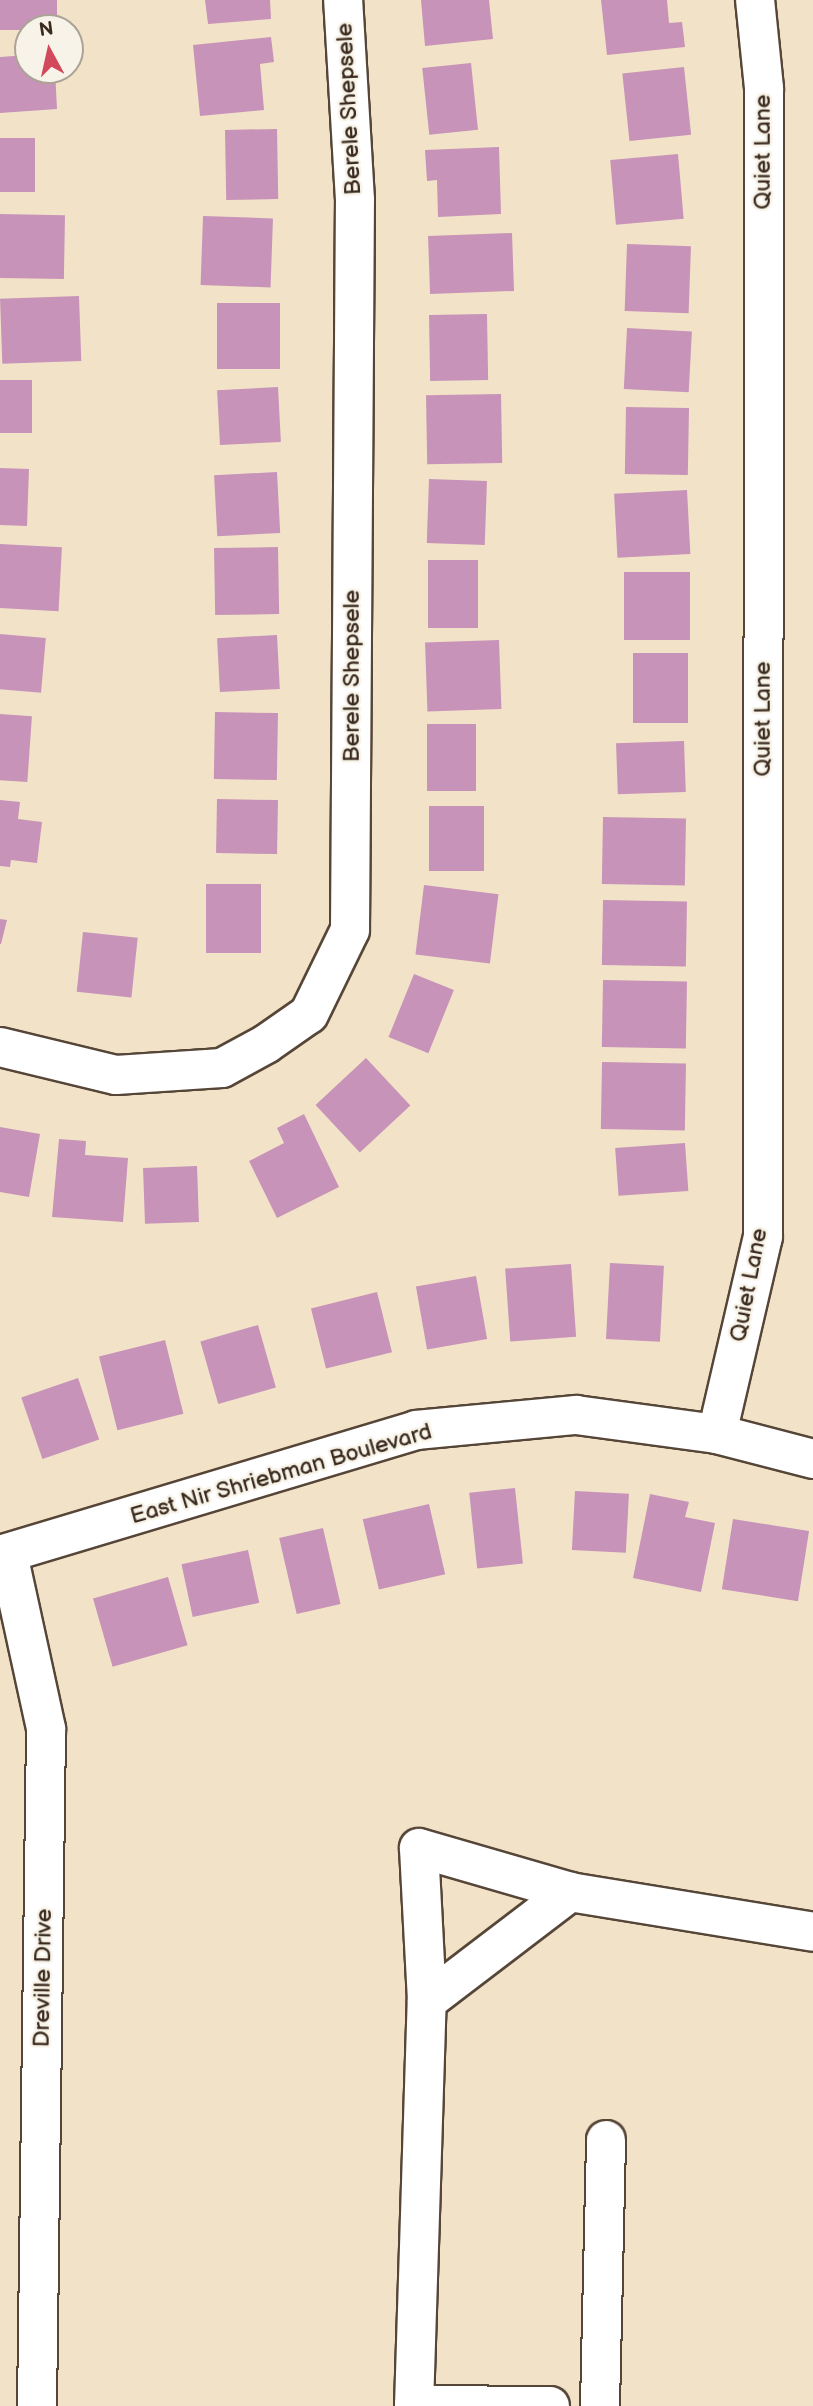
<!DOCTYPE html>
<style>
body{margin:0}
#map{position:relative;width:813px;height:2406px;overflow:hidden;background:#f2e3c8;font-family:"Balsamiq Sans",sans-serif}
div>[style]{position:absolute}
.building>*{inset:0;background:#c793b8;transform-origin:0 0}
.roads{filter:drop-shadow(2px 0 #564638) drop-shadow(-2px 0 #564638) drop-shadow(0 2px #564638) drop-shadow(0 -2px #564638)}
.minor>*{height:38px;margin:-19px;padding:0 19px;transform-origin:19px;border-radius:19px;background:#fff}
span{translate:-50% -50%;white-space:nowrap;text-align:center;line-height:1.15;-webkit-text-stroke:5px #f7f3e8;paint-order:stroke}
.street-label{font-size:23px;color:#3b2a1e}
.north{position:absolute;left:14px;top:14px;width:70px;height:70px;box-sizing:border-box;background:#f7f3e8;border:2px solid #aca397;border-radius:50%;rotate:352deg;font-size:19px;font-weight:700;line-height:28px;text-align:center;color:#3b2a1e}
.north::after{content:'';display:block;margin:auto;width:24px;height:32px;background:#d1495b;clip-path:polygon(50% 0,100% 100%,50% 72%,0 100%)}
</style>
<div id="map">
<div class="building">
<i style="left:0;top:0;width:57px;height:30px"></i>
<i style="clip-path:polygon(205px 0,270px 0,271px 19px,208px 24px)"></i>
<i style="clip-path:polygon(421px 0,489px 0,493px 39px,425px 46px)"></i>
<i style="clip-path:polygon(601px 0,667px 0,669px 23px,682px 22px,685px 47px,607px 55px)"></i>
<i style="clip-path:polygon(271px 37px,274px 62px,260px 64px,264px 110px,200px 116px,193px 45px)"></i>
<i style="clip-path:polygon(28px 55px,28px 70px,55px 70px,57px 109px,0 113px,0 57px)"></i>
<i style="left:471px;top:63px;width:67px;height:49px;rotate:84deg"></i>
<i style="left:684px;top:67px;width:68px;height:62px;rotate:84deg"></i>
<i style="left:277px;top:129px;width:70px;height:52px;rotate:89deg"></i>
<i style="left:0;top:138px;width:35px;height:54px"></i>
<i style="clip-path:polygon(499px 147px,501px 214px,438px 217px,437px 180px,427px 181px,425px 150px)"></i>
<i style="left:678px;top:154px;width:65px;height:68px;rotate:85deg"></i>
<i style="left:0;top:214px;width:65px;height:64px;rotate:1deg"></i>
<i style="left:203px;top:216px;width:70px;height:69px;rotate:2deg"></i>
<i style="left:512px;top:233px;width:58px;height:84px;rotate:88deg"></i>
<i style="left:627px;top:244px;width:64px;height:67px;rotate:2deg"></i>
<i style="left:79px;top:296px;width:65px;height:79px;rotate:88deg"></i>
<i style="left:217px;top:303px;width:63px;height:66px"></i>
<i style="left:487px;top:314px;width:66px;height:58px;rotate:89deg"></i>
<i style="left:627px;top:328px;width:65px;height:61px;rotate:3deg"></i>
<i style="left:0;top:380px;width:32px;height:53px"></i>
<i style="left:278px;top:387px;width:55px;height:61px;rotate:87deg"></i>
<i style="left:501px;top:394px;width:69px;height:75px;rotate:89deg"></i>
<i style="left:626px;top:407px;width:63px;height:67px;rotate:1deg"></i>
<i style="left:0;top:468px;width:29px;height:57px;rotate:2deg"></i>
<i style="left:277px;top:472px;width:61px;height:63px;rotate:87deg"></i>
<i style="left:429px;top:479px;width:58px;height:64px;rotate:2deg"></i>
<i style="left:687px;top:490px;width:64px;height:73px;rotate:87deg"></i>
<i style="left:0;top:544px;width:62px;height:64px;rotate:3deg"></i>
<i style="left:278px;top:547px;width:67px;height:64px;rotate:89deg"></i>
<i style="left:428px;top:560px;width:50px;height:68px"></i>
<i style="left:624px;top:572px;width:66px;height:68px"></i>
<i style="left:0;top:634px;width:46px;height:55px;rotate:5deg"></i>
<i style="left:277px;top:635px;width:54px;height:60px;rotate:87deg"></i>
<i style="left:499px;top:640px;width:69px;height:74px;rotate:88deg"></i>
<i style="left:633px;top:653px;width:55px;height:70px"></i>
<i style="left:215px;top:712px;width:63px;height:67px;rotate:1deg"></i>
<i style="left:0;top:714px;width:32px;height:66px;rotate:4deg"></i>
<i style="left:427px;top:724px;width:49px;height:67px"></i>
<i style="left:684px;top:741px;width:51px;height:68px;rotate:88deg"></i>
<i style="left:217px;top:799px;width:61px;height:54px;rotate:1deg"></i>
<i style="clip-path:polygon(0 800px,20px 802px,18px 819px,42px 822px,37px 863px,11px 860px,10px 867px,0 866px)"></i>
<i style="left:429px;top:806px;width:55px;height:65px"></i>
<i style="left:603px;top:817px;width:83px;height:67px;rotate:1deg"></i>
<i style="left:206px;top:884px;width:55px;height:69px"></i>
<i style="left:424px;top:885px;width:75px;height:70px;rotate:7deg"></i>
<i style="left:603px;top:900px;width:84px;height:65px;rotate:1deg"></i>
<i style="clip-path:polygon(0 919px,7px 920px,1px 944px,0 944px)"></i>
<i style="left:83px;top:932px;width:55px;height:60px;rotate:6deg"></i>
<i style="left:414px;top:974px;width:43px;height:68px;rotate:22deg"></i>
<i style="left:603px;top:980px;width:84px;height:67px;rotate:1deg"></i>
<i style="left:366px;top:1058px;width:65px;height:69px;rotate:47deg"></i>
<i style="left:602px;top:1062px;width:84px;height:67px;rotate:1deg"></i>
<i style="clip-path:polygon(304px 1114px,339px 1187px,277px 1218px,249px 1161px,284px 1143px,277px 1128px)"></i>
<i style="clip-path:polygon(0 1127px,40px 1134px,29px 1197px,0 1192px)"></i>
<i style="clip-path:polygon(59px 1139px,86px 1141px,85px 1155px,128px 1158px,123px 1222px,52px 1217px)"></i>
<i style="left:685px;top:1143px;width:48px;height:70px;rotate:86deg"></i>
<i style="left:197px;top:1166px;width:56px;height:54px;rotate:88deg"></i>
<i style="left:610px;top:1263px;width:54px;height:76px;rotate:3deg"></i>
<i style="left:571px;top:1264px;width:73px;height:66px;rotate:86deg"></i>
<i style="left:476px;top:1276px;width:64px;height:61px;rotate:80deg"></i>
<i style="left:377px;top:1292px;width:62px;height:68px;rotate:76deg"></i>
<i style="left:258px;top:1325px;width:65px;height:60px;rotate:74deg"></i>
<i style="left:165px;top:1340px;width:76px;height:68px;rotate:76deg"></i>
<i style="left:78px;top:1378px;width:65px;height:60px;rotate:71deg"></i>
<i style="left:515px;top:1488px;width:76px;height:46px;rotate:84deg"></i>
<i style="left:575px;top:1491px;width:54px;height:59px;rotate:3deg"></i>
<i style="clip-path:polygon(650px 1494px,689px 1502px,685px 1517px,715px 1523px,701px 1592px,633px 1578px)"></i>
<i style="left:429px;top:1504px;width:72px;height:68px;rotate:77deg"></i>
<i style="left:733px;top:1519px;width:77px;height:71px;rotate:9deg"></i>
<i style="left:323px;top:1528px;width:78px;height:45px;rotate:77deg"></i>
<i style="left:248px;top:1550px;width:54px;height:68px;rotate:78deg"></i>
<i style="left:168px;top:1577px;width:71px;height:78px;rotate:74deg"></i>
</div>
<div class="roads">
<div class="minor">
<i style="left:0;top:1047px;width:119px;rotate:13.6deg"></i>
<i style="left:116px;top:1075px;width:106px;rotate:-3.8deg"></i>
<i style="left:222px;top:1068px;width:50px;rotate:-28.6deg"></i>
<i style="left:266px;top:1044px;width:52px;rotate:-34.9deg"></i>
<i style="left:309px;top:1014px;width:93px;rotate:-64deg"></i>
<i style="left:350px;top:930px;width:730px;rotate:-89.61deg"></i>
<i style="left:355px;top:200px;width:200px;rotate:-93.4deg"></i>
<i style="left:717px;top:1434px;width:202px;rotate:-76.9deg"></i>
<i style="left:763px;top:1237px;width:1149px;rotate:-89.95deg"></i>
<i style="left:764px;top:88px;width:88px;rotate:-95.8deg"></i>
<i style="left:8px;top:1554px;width:179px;rotate:77.7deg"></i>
<i style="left:46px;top:1729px;width:677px;rotate:90.76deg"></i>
<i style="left:0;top:1555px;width:434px;rotate:-16.7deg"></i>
<i style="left:416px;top:1430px;width:161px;rotate:-5.4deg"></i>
<i style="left:576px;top:1415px;width:142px;rotate:7.7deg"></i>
<i style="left:717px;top:1434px;width:99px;rotate:14.6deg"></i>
<i style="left:427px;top:2001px;width:180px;rotate:-37.3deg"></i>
<i style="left:414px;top:2405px;width:136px;rotate:0.4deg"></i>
<i style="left:414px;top:2406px;width:405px;rotate:-88.2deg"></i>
<i style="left:427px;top:2001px;width:153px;rotate:-93deg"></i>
<i style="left:419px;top:1848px;width:157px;rotate:16.2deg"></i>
<i style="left:570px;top:1892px;width:246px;rotate:9.3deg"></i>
<i style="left:600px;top:2406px;width:266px;rotate:-88.7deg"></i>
</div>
</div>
<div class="street-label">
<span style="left:349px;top:109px;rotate:-93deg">Berele Shepsele</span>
<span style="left:763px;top:152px;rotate:-90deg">Quiet Lane</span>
<span style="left:352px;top:676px;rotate:-90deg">Berele Shepsele</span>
<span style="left:763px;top:719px;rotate:-90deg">Quiet Lane</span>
<span style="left:749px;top:1285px;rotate:-79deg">Quiet Lane</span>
<span style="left:281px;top:1474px;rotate:-16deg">East Nir Shriebman Boulevard</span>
<span style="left:43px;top:1978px;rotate:-89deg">Dreville Drive</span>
</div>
<div class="north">N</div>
</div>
